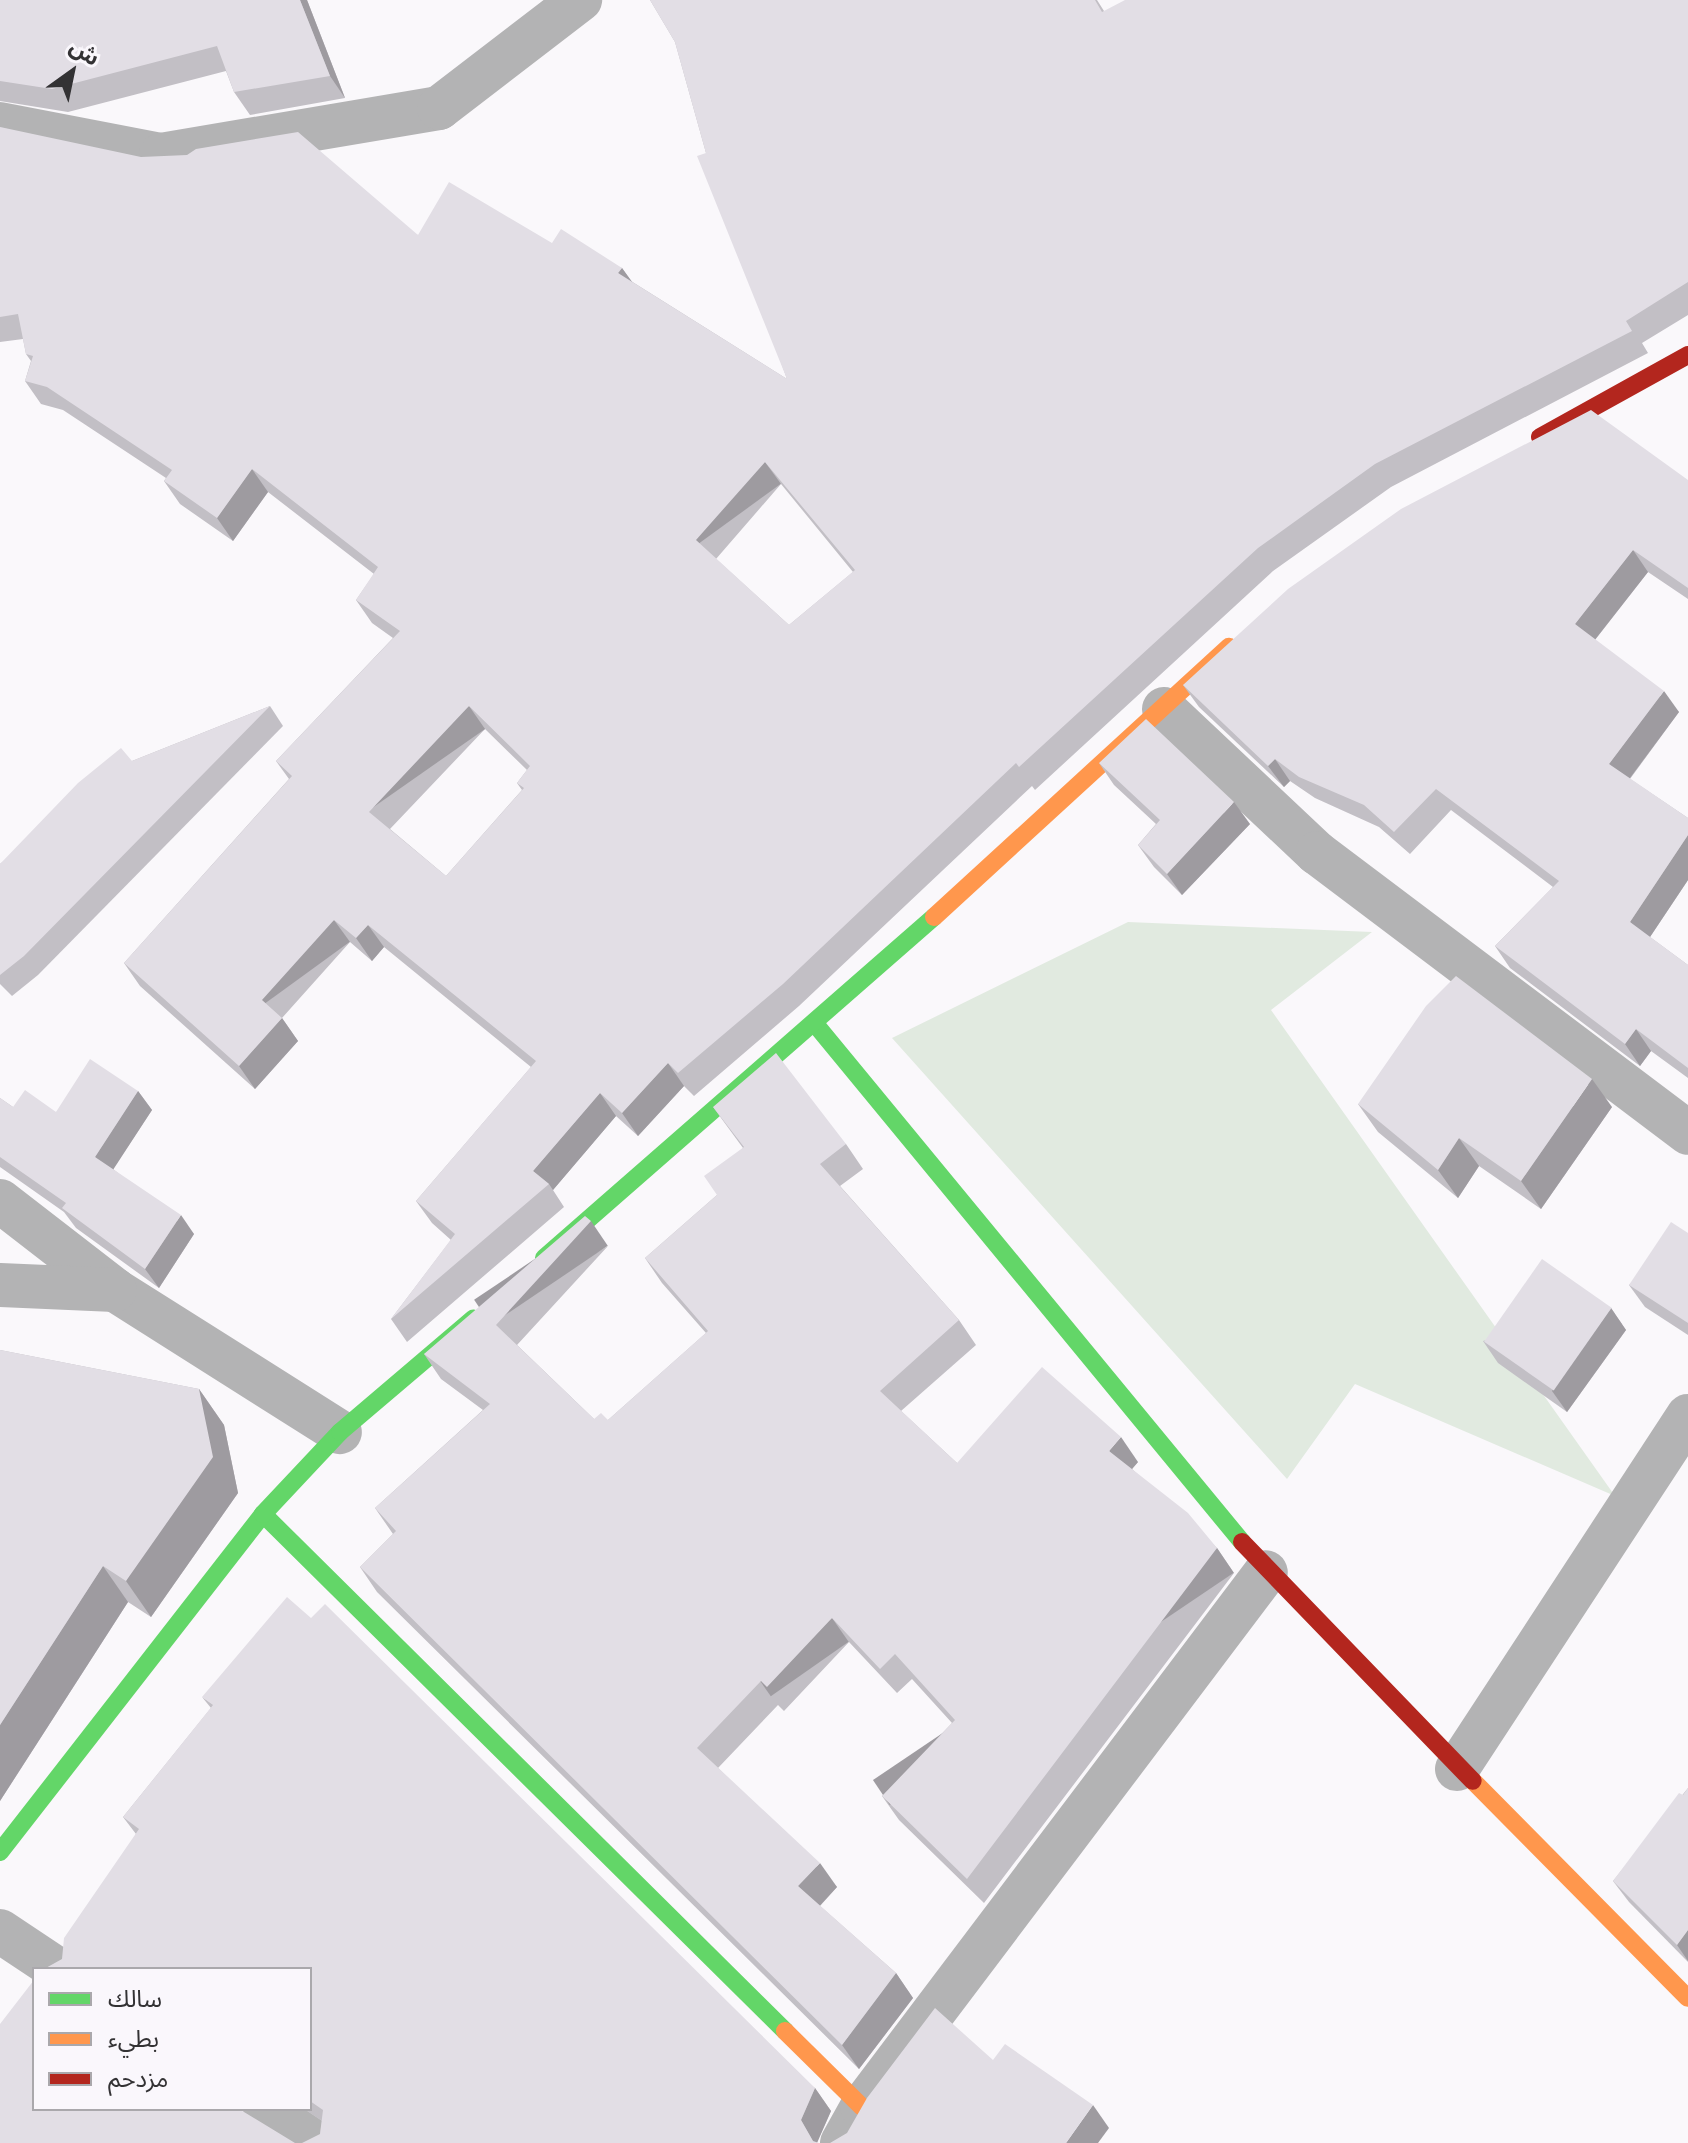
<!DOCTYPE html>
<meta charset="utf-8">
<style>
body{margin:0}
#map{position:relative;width:1688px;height:2143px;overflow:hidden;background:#faf8fb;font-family:Ubuntu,"Noto Sans Arabic",sans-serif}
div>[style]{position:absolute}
.green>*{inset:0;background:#e1eae0}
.street>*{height:44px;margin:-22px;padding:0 22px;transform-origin:22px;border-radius:22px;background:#b3b3b4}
.fast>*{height:18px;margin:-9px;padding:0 9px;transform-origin:9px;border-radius:9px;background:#63d668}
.slow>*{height:18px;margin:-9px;padding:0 9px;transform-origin:9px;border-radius:9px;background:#ff974d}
.jam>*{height:18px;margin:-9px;padding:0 9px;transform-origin:9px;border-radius:9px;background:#b3261e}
.wall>*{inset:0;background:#c2bfc5}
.shaded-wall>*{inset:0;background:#9e9ba0;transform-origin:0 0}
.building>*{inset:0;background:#e2dee5;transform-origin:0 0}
span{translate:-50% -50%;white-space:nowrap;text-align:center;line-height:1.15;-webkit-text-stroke:7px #faf7fc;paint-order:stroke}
.legend{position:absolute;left:32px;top:1967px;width:280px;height:144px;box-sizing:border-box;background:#faf7fc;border:2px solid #aaa8ac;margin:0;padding:10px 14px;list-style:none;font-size:24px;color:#333234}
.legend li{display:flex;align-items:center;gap:16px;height:40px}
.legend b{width:40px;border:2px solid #aaa8ac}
.north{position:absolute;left:32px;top:32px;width:80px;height:80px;-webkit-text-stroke:6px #faf7fc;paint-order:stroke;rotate:33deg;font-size:22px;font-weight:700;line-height:32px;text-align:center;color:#333234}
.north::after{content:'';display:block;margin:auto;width:28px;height:36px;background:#333234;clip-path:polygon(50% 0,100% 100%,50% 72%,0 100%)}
</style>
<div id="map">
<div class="green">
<i style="clip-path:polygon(1128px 922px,1372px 932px,1271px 1010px,1615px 1496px,1355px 1384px,1287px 1479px,892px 1038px)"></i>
</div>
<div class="street">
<i style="left:0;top:124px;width:164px;rotate:10.9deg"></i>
<i style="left:161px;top:155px;width:282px;rotate:-9.6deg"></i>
<i style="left:439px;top:108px;width:178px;rotate:-37.5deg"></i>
<i style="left:1164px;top:709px;width:210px;rotate:43.3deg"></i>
<i style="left:1317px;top:853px;width:465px;rotate:37deg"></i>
<i style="left:0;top:1201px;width:145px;rotate:37.7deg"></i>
<i style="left:115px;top:1290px;width:266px;rotate:32.3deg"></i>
<i style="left:0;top:1285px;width:115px;rotate:2.5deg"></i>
<i style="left:1457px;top:1769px;width:422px;rotate:-56.8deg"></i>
<i style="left:0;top:1931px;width:69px;rotate:33.7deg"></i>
<i style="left:265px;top:2109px;width:61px;rotate:33.7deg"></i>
<i style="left:842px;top:2143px;width:41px;rotate:-60.9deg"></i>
<i style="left:862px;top:2107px;width:670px;rotate:-52.94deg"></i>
</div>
<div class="fast">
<i style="left:816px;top:1025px;width:670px;rotate:50.51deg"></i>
<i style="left:544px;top:1258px;width:518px;rotate:-41.17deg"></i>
<i style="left:263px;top:1514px;width:735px;rotate:44.72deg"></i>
<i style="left:0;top:1852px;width:428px;rotate:-52.1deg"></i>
<i style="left:263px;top:1514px;width:112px;rotate:-46.8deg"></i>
<i style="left:340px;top:1432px;width:175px;rotate:-40.4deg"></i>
</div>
<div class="slow">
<i style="left:934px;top:917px;width:400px;rotate:-42.5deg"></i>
<i style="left:1473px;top:1781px;width:305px;rotate:45.3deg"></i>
<i style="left:785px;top:2031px;width:108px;rotate:44.6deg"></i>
</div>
<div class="jam">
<i style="left:1540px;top:437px;width:169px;rotate:-29deg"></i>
<i style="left:1242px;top:1542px;width:332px;rotate:46deg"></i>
</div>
<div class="wall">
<i style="clip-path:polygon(0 0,307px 0,345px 98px,250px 115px,234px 92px,226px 71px,68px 112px,0 101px)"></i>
<i style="clip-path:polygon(evenodd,650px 0,1097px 0,1104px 11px,1688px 0,1688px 315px,1642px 343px,1648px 353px,1391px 487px,1273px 571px,1035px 790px,1032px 786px,799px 1006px,694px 1096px,684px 1086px,638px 1136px,616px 1116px,553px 1190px,564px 1207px,407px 1342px,391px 1319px,451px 1240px,432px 1223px,416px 1201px,531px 1067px,384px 947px,372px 961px,350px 942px,282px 1018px,298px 1041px,255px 1089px,140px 986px,124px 963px,289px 779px,276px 761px,393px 638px,372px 623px,356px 600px,374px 574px,268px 492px,233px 541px,180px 504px,164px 481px,166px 478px,63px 410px,41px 404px,25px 381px,31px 361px,26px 354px,23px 339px,0 342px,0 127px,418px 235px,552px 243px,622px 268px,631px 281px,787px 379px,706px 153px,675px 42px,650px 0,781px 484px,853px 572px,789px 625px,716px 559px,781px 484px,650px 0,485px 729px,527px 770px,517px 783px,522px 790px,446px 876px,390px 829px,485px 729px)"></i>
<i style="clip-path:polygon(1688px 480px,1688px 599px,1648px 572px,1595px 640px,1679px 712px,1630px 779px,1688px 818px,1688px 880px,1650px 937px,1688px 965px,1688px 1078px,1651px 1051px,1640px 1066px,1510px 968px,1495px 946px,1553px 887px,1451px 810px,1410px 854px,1379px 827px,1315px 798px,1290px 781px,1284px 787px,1199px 707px,1183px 685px)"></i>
<i style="clip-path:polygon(270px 706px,283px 726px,38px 975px,12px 996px,0 984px,0 864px,132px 761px)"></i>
<i style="clip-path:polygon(1099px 763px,1250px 824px,1182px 895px,1154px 867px,1138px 845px,1156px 824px,1114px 785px)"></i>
<i style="clip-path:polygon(138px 1091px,152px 1110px,113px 1169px,194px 1234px,159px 1288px,76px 1228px,64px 1212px,0 1167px,0 1098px,13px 1107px,56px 1112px)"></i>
<i style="clip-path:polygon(1358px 1104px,1612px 1107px,1541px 1209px,1479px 1166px,1458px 1198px,1378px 1132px)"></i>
<i style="clip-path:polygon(713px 1107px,846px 1144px,863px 1169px,840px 1186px,959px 1320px,976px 1345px,901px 1411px,957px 1463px,1138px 1462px,1132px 1469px,1217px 1548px,1234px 1573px,984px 1903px,899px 1820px,882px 1796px,952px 1723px,912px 1679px,897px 1693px,849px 1642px,784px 1711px,778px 1705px,718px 1768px,837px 1887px,820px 1906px,896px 1973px,913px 1998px,859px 2069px,377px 1592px,360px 1567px,393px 1534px,375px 1508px,483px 1410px,441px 1379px,424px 1354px,608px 1246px,517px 1345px,594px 1419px,608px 1420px,706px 1333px,662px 1283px,645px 1258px,717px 1195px,743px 1148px)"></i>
<i style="clip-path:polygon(1688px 1233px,1688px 1335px,1645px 1307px,1629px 1285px)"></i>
<i style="clip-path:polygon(1611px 1308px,1626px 1330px,1567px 1412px,1498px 1363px,1483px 1341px)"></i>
<i style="clip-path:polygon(0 1350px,199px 1389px,224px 1425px,238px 1493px,151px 1617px,128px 1602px,0 1801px)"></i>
<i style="clip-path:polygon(202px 1697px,815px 2088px,831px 2111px,817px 2142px,320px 2134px,322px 2121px,304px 2109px,310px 2109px,310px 1969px,62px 1959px,136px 1834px,123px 1817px,211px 1708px)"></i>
<i style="clip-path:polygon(1688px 1788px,1688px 1962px,1629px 1902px,1613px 1881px)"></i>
</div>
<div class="shaded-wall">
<i style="clip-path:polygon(300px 0,307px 0,345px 98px,330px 76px)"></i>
<i style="clip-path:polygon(622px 268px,638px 290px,618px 273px)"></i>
<i style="left:765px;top:462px;width:27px;height:104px;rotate:54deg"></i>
<i style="clip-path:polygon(252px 469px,268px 492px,233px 541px,217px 518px)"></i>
<i style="clip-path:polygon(1633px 550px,1648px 572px,1590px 646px,1575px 624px)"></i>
<i style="clip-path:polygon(1664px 691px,1679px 712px,1624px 786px,1609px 764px)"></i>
<i style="left:469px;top:706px;width:28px;height:146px;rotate:55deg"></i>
<i style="clip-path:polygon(1275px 759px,1290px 781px,1284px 787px,1268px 766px)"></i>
<i style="clip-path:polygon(1234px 802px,1250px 824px,1182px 895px,1167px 874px)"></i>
<i style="clip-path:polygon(1688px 835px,1688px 880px,1646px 943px,1630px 922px)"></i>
<i style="left:334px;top:920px;width:27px;height:108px;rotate:54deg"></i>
<i style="clip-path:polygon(368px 925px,384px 947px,372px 961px,356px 938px)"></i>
<i style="clip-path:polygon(282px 1018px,298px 1041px,255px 1089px,239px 1066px)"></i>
<i style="clip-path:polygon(1636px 1029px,1651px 1051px,1640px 1066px,1625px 1044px)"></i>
<i style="clip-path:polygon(668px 1063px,684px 1086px,638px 1136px,622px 1113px)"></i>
<i style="clip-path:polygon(1592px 1079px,1612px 1107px,1541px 1209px,1521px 1181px)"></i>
<i style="clip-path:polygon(138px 1091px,152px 1110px,109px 1176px,95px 1157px)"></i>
<i style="clip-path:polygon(600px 1093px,616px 1116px,553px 1190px,549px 1184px,533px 1171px)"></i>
<i style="clip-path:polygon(1459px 1138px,1479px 1166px,1458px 1198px,1438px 1170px)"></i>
<i style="clip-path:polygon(181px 1215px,194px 1234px,159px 1288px,145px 1269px)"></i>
<i style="left:591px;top:1221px;width:30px;height:141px;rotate:56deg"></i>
<i style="clip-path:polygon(1611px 1308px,1626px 1330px,1567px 1412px,1552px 1391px)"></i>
<i style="clip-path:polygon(199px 1389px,224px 1425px,238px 1493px,151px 1617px,126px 1581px)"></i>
<i style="clip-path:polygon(1121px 1437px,1138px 1462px,1126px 1476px,1109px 1451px)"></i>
<i style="left:1217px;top:1548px;width:30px;height:415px;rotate:56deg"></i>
<i style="clip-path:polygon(103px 1566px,128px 1602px,0 1801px,0 1725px)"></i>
<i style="left:832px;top:1618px;width:29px;height:95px;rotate:55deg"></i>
<i style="clip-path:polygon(820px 1863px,837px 1887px,815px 1911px,798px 1886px)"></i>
<i style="clip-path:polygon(1688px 1930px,1688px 1961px,1677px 1945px)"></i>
<i style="clip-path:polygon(896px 1973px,913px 1998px,859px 2069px,842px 2045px)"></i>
<i style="clip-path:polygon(815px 2088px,831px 2111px,817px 2143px,814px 2143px,801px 2120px)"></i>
<i style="clip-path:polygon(1093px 2105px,1109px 2128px,1098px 2143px,1066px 2143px)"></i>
</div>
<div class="building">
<i style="clip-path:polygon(0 0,300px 0,330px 76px,234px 92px,217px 46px,52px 89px,0 81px)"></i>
<i style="clip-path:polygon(evenodd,650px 0,1095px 0,1102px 12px,1125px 0,1688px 0,1688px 282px,1626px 321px,1632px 331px,1375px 464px,1258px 548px,1019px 767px,1016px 763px,783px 984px,678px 1073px,668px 1063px,622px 1113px,600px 1093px,533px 1171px,549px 1184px,391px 1319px,455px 1234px,416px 1201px,536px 1061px,368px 925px,356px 938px,334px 920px,262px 1000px,282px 1018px,239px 1066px,124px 963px,292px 776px,276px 761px,400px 631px,356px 600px,378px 567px,252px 469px,217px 518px,164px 481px,172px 470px,47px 387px,25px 381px,33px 356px,26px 354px,18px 314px,0 317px,0 127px,141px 157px,187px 155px,196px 149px,298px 132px,418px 235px,449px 182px,552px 243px,561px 229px,622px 268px,618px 273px,787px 379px,697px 156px,706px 153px,675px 42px,650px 0,765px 462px,855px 570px,789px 625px,696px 540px,765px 462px,650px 0,469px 706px,530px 766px,517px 783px,524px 788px,446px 876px,369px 812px,469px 706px)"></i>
<i style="clip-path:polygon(1591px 410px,1688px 480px,1688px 588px,1633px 550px,1575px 624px,1664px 691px,1609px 764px,1688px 818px,1688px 835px,1630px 922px,1688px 965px,1688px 1068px,1636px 1029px,1625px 1044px,1495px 946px,1559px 881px,1436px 789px,1394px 832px,1364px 805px,1299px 777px,1275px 759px,1268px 766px,1183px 685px,1288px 589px,1401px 509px)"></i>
<i style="clip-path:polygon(270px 706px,24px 956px,0 975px,0 864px,78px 783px,121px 748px,132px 761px)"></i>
<i style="clip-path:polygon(1146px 719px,1234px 802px,1167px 874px,1138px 845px,1160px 820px,1099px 763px)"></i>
<i style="clip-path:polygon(1456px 976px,1592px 1079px,1521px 1181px,1459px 1138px,1438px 1170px,1358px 1104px,1426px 1006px)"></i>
<i style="clip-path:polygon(776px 1053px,846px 1144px,820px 1164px,959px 1320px,880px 1391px,957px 1463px,1042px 1367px,1121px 1437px,1109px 1451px,1188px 1513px,1217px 1548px,967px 1879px,882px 1796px,955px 1720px,895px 1654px,880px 1669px,832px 1618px,767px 1687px,761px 1681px,697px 1748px,820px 1863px,798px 1886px,896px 1973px,842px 2045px,360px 1567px,396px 1531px,375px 1508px,490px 1404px,424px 1354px,585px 1216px,591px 1221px,496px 1325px,594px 1419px,601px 1413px,608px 1420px,708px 1331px,645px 1258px,717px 1195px,704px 1176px,744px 1147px,713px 1107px)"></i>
<i style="clip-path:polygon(90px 1059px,138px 1091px,95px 1157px,181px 1215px,145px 1269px,62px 1208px,66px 1203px,0 1157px,0 1098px,13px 1107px,25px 1090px,56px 1112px)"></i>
<i style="clip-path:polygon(1671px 1222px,1688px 1233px,1688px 1323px,1629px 1285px)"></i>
<i style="left:1542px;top:1259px;width:85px;height:101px;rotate:35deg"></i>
<i style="clip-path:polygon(0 1350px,199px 1389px,213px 1457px,126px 1581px,103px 1566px,0 1725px)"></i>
<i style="clip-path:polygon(287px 1597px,311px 1618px,325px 1604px,815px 2088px,801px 2120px,813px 2141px,819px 2143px,302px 2143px,320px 2134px,323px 2110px,310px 2101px,310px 1969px,44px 1969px,62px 1959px,64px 1938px,139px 1829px,123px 1817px,213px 1705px,202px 1697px)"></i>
<i style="clip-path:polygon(1688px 1788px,1688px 1930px,1677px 1945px,1613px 1881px,1679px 1793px,1683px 1795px)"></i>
<i style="clip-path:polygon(34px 1980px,34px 2109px,239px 2109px,295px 2143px,0 2143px,0 2024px)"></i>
<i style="clip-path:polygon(935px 2008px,993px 2060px,1005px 2044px,1093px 2105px,1066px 2143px,830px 2143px,847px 2133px,867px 2098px)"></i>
</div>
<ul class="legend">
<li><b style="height:10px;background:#63d668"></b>سالك</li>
<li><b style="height:10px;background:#ff974d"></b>بطيء</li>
<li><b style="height:10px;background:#b3261e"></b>مزدحم</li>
</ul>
<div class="north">ش</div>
</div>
